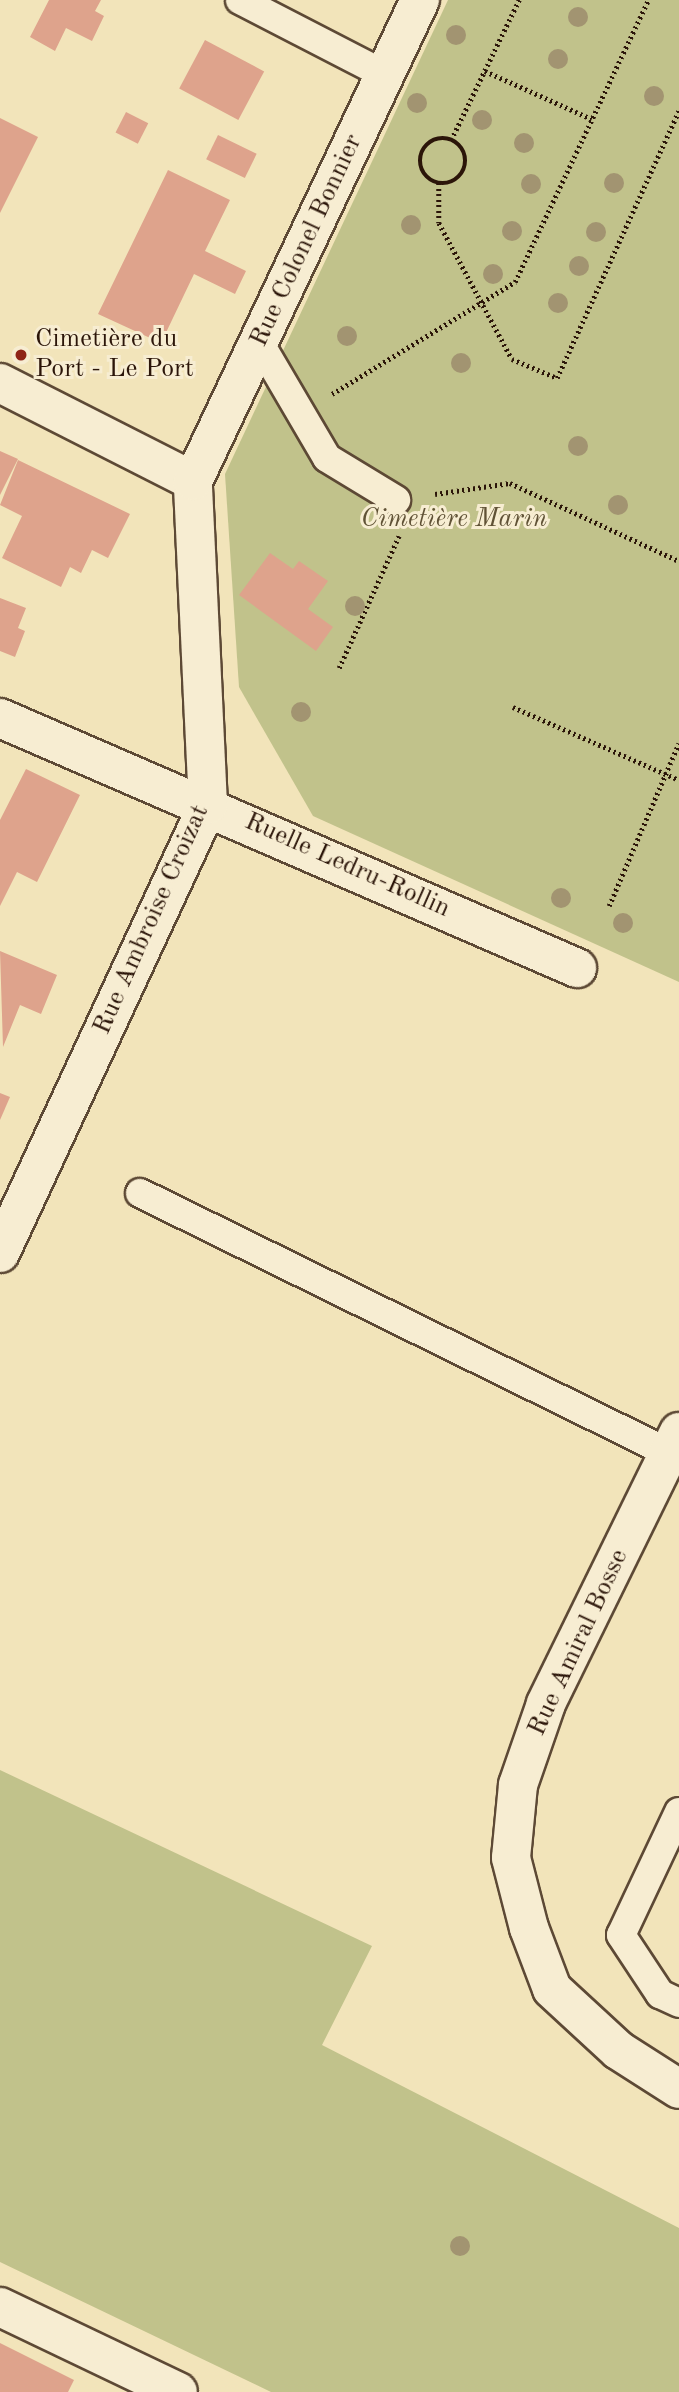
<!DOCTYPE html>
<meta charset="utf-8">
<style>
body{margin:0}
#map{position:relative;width:679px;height:2392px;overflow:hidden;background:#f2e4ba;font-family:"Old Standard TT",serif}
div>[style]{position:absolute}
.green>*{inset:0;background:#c1c28b}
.building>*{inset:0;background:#dea38c;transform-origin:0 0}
.path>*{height:4.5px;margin-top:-2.25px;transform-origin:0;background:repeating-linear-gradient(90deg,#2b1509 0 2px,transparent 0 5.5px)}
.path>.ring{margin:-2.25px;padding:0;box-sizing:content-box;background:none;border:4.5px solid #2b1509;border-radius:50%}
.roads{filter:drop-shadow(2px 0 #5d4935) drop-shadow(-2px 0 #5d4935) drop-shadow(0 2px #5d4935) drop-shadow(0 -2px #5d4935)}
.service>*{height:28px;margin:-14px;padding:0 14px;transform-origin:14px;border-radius:14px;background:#f7edd2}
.minor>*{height:38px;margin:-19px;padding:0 19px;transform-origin:19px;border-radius:19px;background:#f7edd2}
.tertiary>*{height:38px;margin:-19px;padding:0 19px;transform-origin:19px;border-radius:19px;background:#f7edd2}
.secondary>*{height:38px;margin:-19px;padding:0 19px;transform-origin:19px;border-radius:19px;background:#f7edd2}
.trees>*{width:20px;height:20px;margin:-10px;border-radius:50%;background:#a29471}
.dots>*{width:19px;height:19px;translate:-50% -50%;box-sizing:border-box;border:4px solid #f7edd2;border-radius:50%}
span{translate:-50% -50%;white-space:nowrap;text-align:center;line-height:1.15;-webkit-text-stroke:6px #f7edd2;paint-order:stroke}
.street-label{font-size:26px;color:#2b1509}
.poi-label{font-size:26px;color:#2b1509}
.left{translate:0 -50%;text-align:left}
.park-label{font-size:26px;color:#605236;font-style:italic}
</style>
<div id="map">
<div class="green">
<i style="clip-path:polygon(448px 0,679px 0,679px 982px,313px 816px,239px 687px,225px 474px)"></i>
<i style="clip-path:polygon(0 1770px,372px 1946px,322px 2045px,679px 2228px,679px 2392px,271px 2392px,0 2262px)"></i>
</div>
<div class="building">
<i style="clip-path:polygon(49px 0,101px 0,95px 11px,104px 16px,92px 41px,66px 28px,55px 51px,30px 37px)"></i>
<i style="left:205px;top:40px;width:67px;height:55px;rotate:28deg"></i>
<i style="left:126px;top:112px;width:25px;height:23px;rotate:27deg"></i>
<i style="clip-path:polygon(0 118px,38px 137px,0 213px)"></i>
<i style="left:218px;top:135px;width:43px;height:27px;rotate:26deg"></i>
<i style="clip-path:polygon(168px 170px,230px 200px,205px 251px,246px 271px,235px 294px,194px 274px,161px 343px,98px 314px)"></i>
<i style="clip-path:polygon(0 451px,18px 459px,0 495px)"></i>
<i style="clip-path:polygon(18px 460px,130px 514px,108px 558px,92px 550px,81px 573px,70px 567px,61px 587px,2px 558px,22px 516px,0 505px)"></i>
<i style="clip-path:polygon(270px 553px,293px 569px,299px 561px,328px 581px,308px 609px,333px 627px,316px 651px,239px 595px)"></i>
<i style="clip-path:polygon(0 598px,26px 608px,18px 628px,25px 631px,15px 657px,0 651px)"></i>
<i style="clip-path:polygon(26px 769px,80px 795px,37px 882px,17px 872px,0 906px,0 820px)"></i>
<i style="clip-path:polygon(0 951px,57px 975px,41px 1014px,20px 1005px,3px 1047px)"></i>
<i style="clip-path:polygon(0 1093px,10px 1097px,0 1120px)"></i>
<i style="clip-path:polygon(0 2343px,74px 2380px,68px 2392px,0 2392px)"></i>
</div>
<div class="path">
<i style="left:485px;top:71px;width:117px;rotate:24.2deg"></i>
<i class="ring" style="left:420px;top:138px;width:41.5px;height:41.5px"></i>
<i style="left:451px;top:140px;width:156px;rotate:-64.1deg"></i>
<i style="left:439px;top:183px;width:40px;rotate:90deg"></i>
<i style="left:439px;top:223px;width:154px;rotate:61.8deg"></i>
<i style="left:512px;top:359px;width:49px;rotate:22.9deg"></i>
<i style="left:557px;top:378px;width:294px;rotate:-65.5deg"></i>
<i style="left:332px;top:394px;width:215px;rotate:-31.5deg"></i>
<i style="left:515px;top:282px;width:312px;rotate:-64.7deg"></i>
<i style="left:435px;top:494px;width:76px;rotate:-8.3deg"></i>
<i style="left:510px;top:483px;width:186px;rotate:24.8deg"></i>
<i style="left:339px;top:668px;width:145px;rotate:-65.6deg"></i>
<i style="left:513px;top:707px;width:181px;rotate:23.7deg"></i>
<i style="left:609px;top:906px;width:177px;rotate:-66.8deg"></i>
</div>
<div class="roads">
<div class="service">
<i style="left:240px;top:0;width:163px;rotate:27.3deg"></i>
<i style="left:259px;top:342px;width:134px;rotate:59.6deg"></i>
<i style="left:327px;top:458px;width:81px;rotate:31.3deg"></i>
<i style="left:140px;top:1193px;width:589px;rotate:26.17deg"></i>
<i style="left:679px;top:1812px;width:136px;rotate:115.2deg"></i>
<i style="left:621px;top:1935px;width:71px;rotate:56.5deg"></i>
<i style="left:660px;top:1994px;width:21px;rotate:25deg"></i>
</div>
<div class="minor">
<i style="left:0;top:383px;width:216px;rotate:26.9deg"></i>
<i style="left:0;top:718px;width:629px;rotate:23.43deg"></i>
</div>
<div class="tertiary">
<i style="left:0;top:1253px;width:494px;rotate:-65.1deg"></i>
<i style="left:208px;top:805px;width:324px;rotate:-92.7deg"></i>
<i style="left:193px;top:481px;width:532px;rotate:-64.74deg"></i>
<i style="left:0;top:2307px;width:197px;rotate:25.5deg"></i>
</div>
<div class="secondary">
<i style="left:679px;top:1432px;width:303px;rotate:116.1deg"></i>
<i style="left:546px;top:1704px;width:86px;rotate:109.1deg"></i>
<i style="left:518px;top:1785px;width:73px;rotate:95.5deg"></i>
<i style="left:511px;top:1858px;width:72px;rotate:75.6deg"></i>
<i style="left:529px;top:1928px;width:65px;rotate:69.3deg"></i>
<i style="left:552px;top:1989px;width:90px;rotate:42.7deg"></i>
<i style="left:618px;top:2050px;width:72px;rotate:32.6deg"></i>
</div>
</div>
<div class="trees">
<i style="left:578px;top:17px"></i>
<i style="left:456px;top:35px"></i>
<i style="left:558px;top:59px"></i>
<i style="left:654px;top:96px"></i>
<i style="left:417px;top:103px"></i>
<i style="left:482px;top:120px"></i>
<i style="left:524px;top:143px"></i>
<i style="left:614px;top:183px"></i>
<i style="left:531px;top:184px"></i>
<i style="left:411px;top:225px"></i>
<i style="left:512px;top:231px"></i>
<i style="left:596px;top:232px"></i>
<i style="left:579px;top:266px"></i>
<i style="left:493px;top:274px"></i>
<i style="left:558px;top:303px"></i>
<i style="left:347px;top:336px"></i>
<i style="left:461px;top:363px"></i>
<i style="left:578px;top:446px"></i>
<i style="left:618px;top:505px"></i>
<i style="left:355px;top:606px"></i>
<i style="left:301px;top:712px"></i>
<i style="left:561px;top:898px"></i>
<i style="left:623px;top:923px"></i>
<i style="left:460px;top:2246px"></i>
</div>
<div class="dots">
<i style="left:21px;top:355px;background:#8f2418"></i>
</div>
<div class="street-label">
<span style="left:307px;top:241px;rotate:-65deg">Rue Colonel Bonnier</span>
<span style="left:347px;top:866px;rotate:24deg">Ruelle Ledru-Rollin</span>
<span style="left:152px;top:920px;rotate:-66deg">Rue Ambroise Croizat</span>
<span style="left:579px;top:1643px;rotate:-65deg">Rue Amiral Bosse</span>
</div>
<div class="poi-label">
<span class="left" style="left:35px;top:355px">Cimetière du<br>Port - Le Port</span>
</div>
<div class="park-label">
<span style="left:454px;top:520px">Cimetière Marin</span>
</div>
</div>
